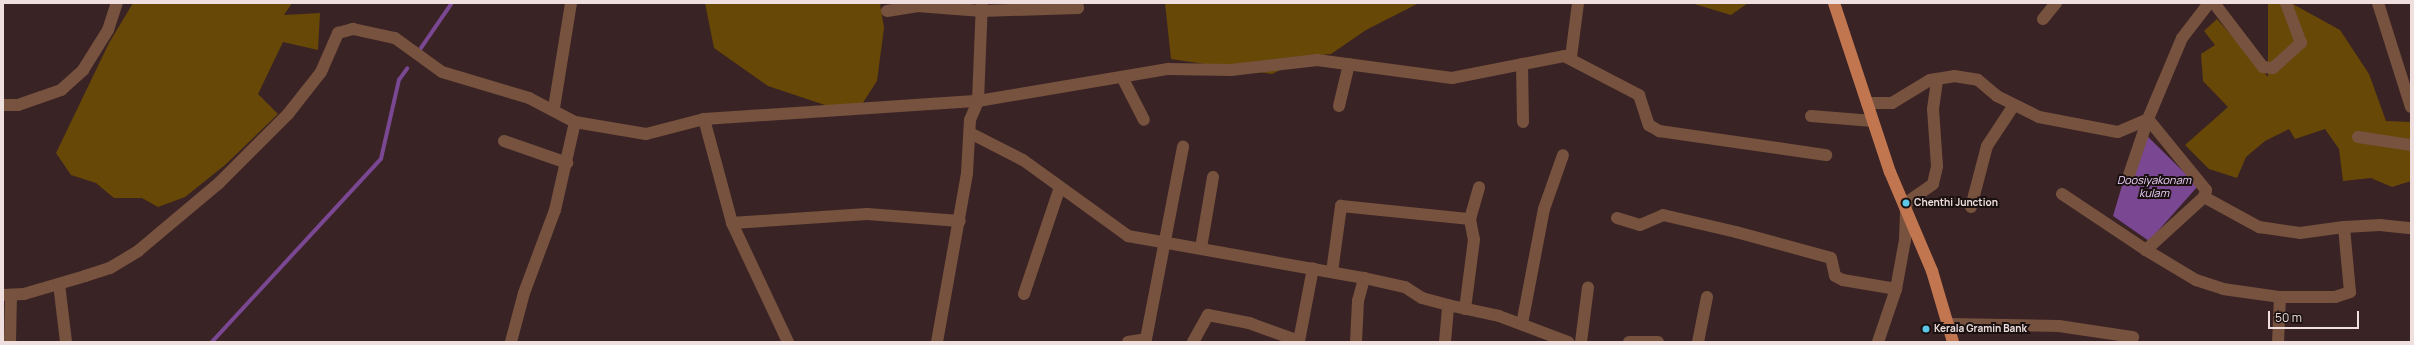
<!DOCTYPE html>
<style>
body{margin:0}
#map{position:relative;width:2414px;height:345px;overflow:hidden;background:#3a2324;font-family:Manrope,sans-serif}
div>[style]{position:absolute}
.green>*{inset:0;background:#674807}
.water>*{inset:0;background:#7a4792}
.stream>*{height:3.5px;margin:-1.75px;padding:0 1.75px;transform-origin:1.75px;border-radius:1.75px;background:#7a4792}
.minor>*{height:12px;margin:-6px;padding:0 6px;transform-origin:6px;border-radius:6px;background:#76523f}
.major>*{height:12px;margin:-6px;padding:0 6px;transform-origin:6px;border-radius:6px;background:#c1764f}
.dots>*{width:11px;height:11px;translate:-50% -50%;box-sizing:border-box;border:2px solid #1a1010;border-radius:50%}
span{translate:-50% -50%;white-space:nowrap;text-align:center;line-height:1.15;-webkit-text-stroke:4px #1a1010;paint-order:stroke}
.poi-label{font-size:10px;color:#efdfdf;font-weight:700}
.left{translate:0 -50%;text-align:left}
.water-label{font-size:11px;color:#ecd1fb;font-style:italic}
.frame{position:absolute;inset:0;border:4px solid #efdfdf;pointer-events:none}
.scale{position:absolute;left:2268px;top:311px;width:91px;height:18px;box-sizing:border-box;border:2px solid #efdfdf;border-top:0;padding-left:5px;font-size:12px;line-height:14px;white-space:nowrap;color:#efdfdf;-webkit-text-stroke:3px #1a1010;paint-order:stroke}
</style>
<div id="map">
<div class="green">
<i style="clip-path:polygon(133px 3px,292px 3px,284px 15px,320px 13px,318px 50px,283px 42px,258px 94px,278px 114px,225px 165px,185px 197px,158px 207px,142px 198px,114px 198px,96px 183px,71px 175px,56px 153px,109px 43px)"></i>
<i style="clip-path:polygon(705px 3px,880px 3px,884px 28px,877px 81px,855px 115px,768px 86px,714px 48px)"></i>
<i style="clip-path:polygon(1165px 3px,1419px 3px,1366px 30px,1331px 54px,1309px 56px,1272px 74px,1171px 59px)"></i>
<i style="clip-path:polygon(1691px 3px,1748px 3px,1731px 15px)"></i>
<i style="clip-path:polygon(2268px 3px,2291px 3px,2340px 30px,2369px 74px,2386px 121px,2411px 122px,2411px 181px,2392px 187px,2371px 178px,2343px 181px,2339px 149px,2325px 129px,2295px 139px,2289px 129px,2265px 141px,2246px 157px,2237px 178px,2209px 169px,2185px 145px,2228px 107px,2203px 81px,2201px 54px,2215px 45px,2204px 31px,2217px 19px,2268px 77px)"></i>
</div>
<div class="water">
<i style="clip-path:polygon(2139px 128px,2198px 186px,2149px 241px,2113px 216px)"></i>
</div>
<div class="stream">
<i style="left:419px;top:51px;width:58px;rotate:-55.5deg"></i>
<i style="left:212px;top:342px;width:249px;rotate:-47.3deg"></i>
<i style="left:381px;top:159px;width:81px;rotate:-77.2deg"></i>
<i style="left:399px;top:80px;width:14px;rotate:-54deg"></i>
</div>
<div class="minor">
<i style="left:2209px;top:3px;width:44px;rotate:127.6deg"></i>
<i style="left:2182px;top:38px;width:88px;rotate:112.8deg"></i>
<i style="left:2148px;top:119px;width:92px;rotate:50.8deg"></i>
<i style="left:2206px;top:190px;width:7px;rotate:106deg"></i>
<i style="left:2204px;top:197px;width:79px;rotate:137.6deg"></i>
<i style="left:2146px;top:250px;width:58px;rotate:31deg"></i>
<i style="left:2196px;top:280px;width:28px;rotate:18deg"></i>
<i style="left:2223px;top:289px;width:58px;rotate:8deg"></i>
<i style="left:2280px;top:297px;width:45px;rotate:92.5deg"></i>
<i style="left:2214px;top:3px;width:81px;rotate:52.6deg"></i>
<i style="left:2263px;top:67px;width:10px;rotate:6deg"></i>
<i style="left:2273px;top:68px;width:38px;rotate:-42deg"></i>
<i style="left:2301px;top:43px;width:43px;rotate:-110.6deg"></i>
<i style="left:2378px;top:3px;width:109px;rotate:72.4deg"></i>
<i style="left:887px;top:11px;width:30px;rotate:-9deg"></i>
<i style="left:917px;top:6px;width:65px;rotate:4.4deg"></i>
<i style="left:982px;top:11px;width:96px;rotate:-1.8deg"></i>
<i style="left:1078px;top:8px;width:5px;rotate:-101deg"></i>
<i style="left:2043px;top:19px;width:21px;rotate:-51deg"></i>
<i style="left:1571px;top:57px;width:54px;rotate:-82.6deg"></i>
<i style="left:1522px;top:64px;width:58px;rotate:89deg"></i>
<i style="left:1122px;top:77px;width:48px;rotate:62.9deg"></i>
<i style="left:1867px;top:103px;width:25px"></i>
<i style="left:1892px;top:103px;width:44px;rotate:-31.2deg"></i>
<i style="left:1930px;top:80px;width:24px;rotate:-9deg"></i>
<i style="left:1954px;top:76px;width:24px;rotate:9deg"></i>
<i style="left:1978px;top:80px;width:25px;rotate:40deg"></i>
<i style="left:1997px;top:96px;width:47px;rotate:26.6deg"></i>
<i style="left:2039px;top:117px;width:80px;rotate:10.8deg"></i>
<i style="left:2118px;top:132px;width:33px;rotate:-23deg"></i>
<i style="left:3px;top:105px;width:15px"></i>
<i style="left:18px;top:105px;width:46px;rotate:-19.2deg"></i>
<i style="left:61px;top:90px;width:30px;rotate:-42deg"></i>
<i style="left:83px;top:70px;width:47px;rotate:-58deg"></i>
<i style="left:108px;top:30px;width:28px;rotate:-72deg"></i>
<i style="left:1339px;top:106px;width:43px;rotate:-76.6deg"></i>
<i style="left:554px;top:108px;width:106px;rotate:-80.8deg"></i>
<i style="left:1811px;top:116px;width:62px;rotate:4.6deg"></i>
<i style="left:704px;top:119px;width:108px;rotate:74.9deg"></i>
<i style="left:732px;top:223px;width:132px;rotate:64.8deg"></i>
<i style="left:575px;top:122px;width:72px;rotate:9.6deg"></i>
<i style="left:646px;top:134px;width:60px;rotate:-14.5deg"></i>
<i style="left:704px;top:119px;width:275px;rotate:-3.8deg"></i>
<i style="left:978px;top:101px;width:193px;rotate:-9.6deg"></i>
<i style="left:1168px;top:69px;width:63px;rotate:0.9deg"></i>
<i style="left:1231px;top:70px;width:87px;rotate:-6.6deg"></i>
<i style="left:1317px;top:60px;width:136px;rotate:7.6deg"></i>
<i style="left:1452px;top:78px;width:114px;rotate:-11.1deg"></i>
<i style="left:1564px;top:56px;width:85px;rotate:27.5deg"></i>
<i style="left:1639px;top:95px;width:32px;rotate:72deg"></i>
<i style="left:1649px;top:125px;width:12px;rotate:31deg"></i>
<i style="left:1659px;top:131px;width:169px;rotate:8.2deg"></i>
<i style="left:970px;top:133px;width:59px;rotate:27deg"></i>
<i style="left:1023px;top:160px;width:130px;rotate:35.9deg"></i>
<i style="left:1128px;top:236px;width:240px;rotate:10.1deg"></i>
<i style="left:1364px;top:278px;width:42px;rotate:12.4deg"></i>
<i style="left:1405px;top:287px;width:20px;rotate:33deg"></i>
<i style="left:1422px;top:298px;width:27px;rotate:15deg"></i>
<i style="left:2358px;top:137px;width:54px;rotate:8.6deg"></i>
<i style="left:504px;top:141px;width:67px;rotate:19.2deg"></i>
<i style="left:2129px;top:175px;width:59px;rotate:-71.3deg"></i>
<i style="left:2062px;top:194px;width:101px;rotate:33.7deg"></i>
<i style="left:2204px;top:197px;width:63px;rotate:28.6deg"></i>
<i style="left:2259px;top:227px;width:41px;rotate:8.3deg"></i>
<i style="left:2300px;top:233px;width:44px;rotate:-7.8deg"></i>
<i style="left:1971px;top:207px;width:63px;rotate:-75.3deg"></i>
<i style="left:1987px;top:146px;width:49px;rotate:-56.6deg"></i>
<i style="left:1617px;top:218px;width:24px;rotate:17deg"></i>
<i style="left:1640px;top:225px;width:25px;rotate:-23deg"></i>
<i style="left:1663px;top:215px;width:75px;rotate:13.1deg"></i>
<i style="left:1736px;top:232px;width:98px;rotate:15.3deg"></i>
<i style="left:1831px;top:258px;width:18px;rotate:77deg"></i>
<i style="left:1835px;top:276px;width:9px;rotate:27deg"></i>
<i style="left:1843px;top:280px;width:54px;rotate:9.6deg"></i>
<i style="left:732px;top:223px;width:135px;rotate:-3.8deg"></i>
<i style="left:867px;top:214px;width:93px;rotate:4.3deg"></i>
<i style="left:1201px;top:248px;width:72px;rotate:-80.4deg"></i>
<i style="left:1332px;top:272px;width:67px;rotate:-82.2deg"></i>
<i style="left:1341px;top:206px;width:130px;rotate:5.8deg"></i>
<i style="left:59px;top:284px;width:58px;rotate:83.1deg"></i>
<i style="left:1024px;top:294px;width:113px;rotate:-71.4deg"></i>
<i style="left:3px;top:295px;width:21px;rotate:-3deg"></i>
<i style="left:24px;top:294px;width:64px;rotate:-16.4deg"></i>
<i style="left:85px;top:276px;width:26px;rotate:-18deg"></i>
<i style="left:110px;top:268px;width:33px;rotate:-31deg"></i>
<i style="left:138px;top:251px;width:106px;rotate:-40deg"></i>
<i style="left:219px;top:183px;width:98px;rotate:-45deg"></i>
<i style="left:288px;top:114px;width:53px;rotate:-51.8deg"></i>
<i style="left:321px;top:72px;width:43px;rotate:-66.4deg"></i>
<i style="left:338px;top:33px;width:16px;rotate:-15deg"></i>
<i style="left:353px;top:29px;width:43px;rotate:12.1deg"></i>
<i style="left:395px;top:38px;width:58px;rotate:35.9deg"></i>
<i style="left:442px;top:72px;width:91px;rotate:16.6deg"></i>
<i style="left:529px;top:98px;width:52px;rotate:27.6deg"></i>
<i style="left:575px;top:122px;width:90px;rotate:102.8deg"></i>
<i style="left:555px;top:210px;width:89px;rotate:110.5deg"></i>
<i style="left:524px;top:293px;width:51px;rotate:104.9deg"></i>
<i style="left:2280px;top:297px;width:55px"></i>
<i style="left:2335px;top:297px;width:16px;rotate:-18deg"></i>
<i style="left:2350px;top:292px;width:65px;rotate:-95.3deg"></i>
<i style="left:2344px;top:227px;width:36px;rotate:-3deg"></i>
<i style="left:2380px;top:225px;width:31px;rotate:6deg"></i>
<i style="left:1465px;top:309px;width:70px;rotate:-82.6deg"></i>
<i style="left:1474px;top:240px;width:21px;rotate:-101deg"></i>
<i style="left:1470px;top:219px;width:33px;rotate:-74deg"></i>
<i style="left:1522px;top:324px;width:117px;rotate:-79.2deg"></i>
<i style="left:1544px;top:209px;width:57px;rotate:-70.6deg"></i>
<i style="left:1949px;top:324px;width:110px;rotate:1deg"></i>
<i style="left:2059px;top:326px;width:75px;rotate:8.5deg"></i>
<i style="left:10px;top:342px;width:47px;rotate:-88.8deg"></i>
<i style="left:937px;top:342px;width:172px;rotate:-79.9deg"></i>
<i style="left:967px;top:173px;width:53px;rotate:-86.8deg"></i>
<i style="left:970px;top:120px;width:21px;rotate:-67deg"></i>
<i style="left:978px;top:101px;width:98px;rotate:-87.7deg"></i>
<i style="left:1128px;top:342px;width:18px;rotate:-9deg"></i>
<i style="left:1146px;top:339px;width:196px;rotate:-79.1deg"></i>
<i style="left:1193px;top:342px;width:31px;rotate:-61deg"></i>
<i style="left:1208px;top:315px;width:42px;rotate:11deg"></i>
<i style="left:1249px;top:323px;width:53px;rotate:19.8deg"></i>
<i style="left:1299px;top:341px;width:74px;rotate:-79.1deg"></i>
<i style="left:1356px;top:342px;width:41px;rotate:-87.2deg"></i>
<i style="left:1358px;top:301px;width:24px;rotate:-75deg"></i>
<i style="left:1445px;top:342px;width:37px;rotate:-85deg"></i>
<i style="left:1448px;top:305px;width:52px;rotate:12.2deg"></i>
<i style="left:1499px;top:316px;width:74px;rotate:20.6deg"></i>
<i style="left:1581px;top:342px;width:55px;rotate:-82.7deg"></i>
<i style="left:1629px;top:342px;width:29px"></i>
<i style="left:1698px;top:342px;width:46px;rotate:-78.7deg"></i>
<i style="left:1878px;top:342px;width:56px;rotate:-71.2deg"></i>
<i style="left:1896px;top:289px;width:50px;rotate:-79.6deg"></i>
<i style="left:1905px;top:240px;width:37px;rotate:-88deg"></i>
<i style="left:1906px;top:203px;width:33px;rotate:-35deg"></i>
<i style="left:1933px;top:184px;width:18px;rotate:-77deg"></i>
<i style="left:1937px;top:166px;width:57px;rotate:-94deg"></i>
<i style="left:1933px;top:109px;width:30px;rotate:-82deg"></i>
</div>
<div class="major">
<i style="left:1834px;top:3px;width:178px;rotate:71.7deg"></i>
<i style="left:1890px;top:172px;width:108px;rotate:67deg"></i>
<i style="left:1932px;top:271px;width:74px;rotate:73.5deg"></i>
</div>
<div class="dots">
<i style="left:1906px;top:203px;background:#5cc7e7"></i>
<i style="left:1926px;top:329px;background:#5cc7e7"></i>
</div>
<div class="poi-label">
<span class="left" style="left:1914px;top:203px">Chenthi Junction</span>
<span class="left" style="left:1934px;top:329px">Kerala Gramin Bank</span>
</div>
<div class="water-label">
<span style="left:2154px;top:187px">Doosiyakonam<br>kulam</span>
</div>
<div class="frame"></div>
<div class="scale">50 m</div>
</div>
